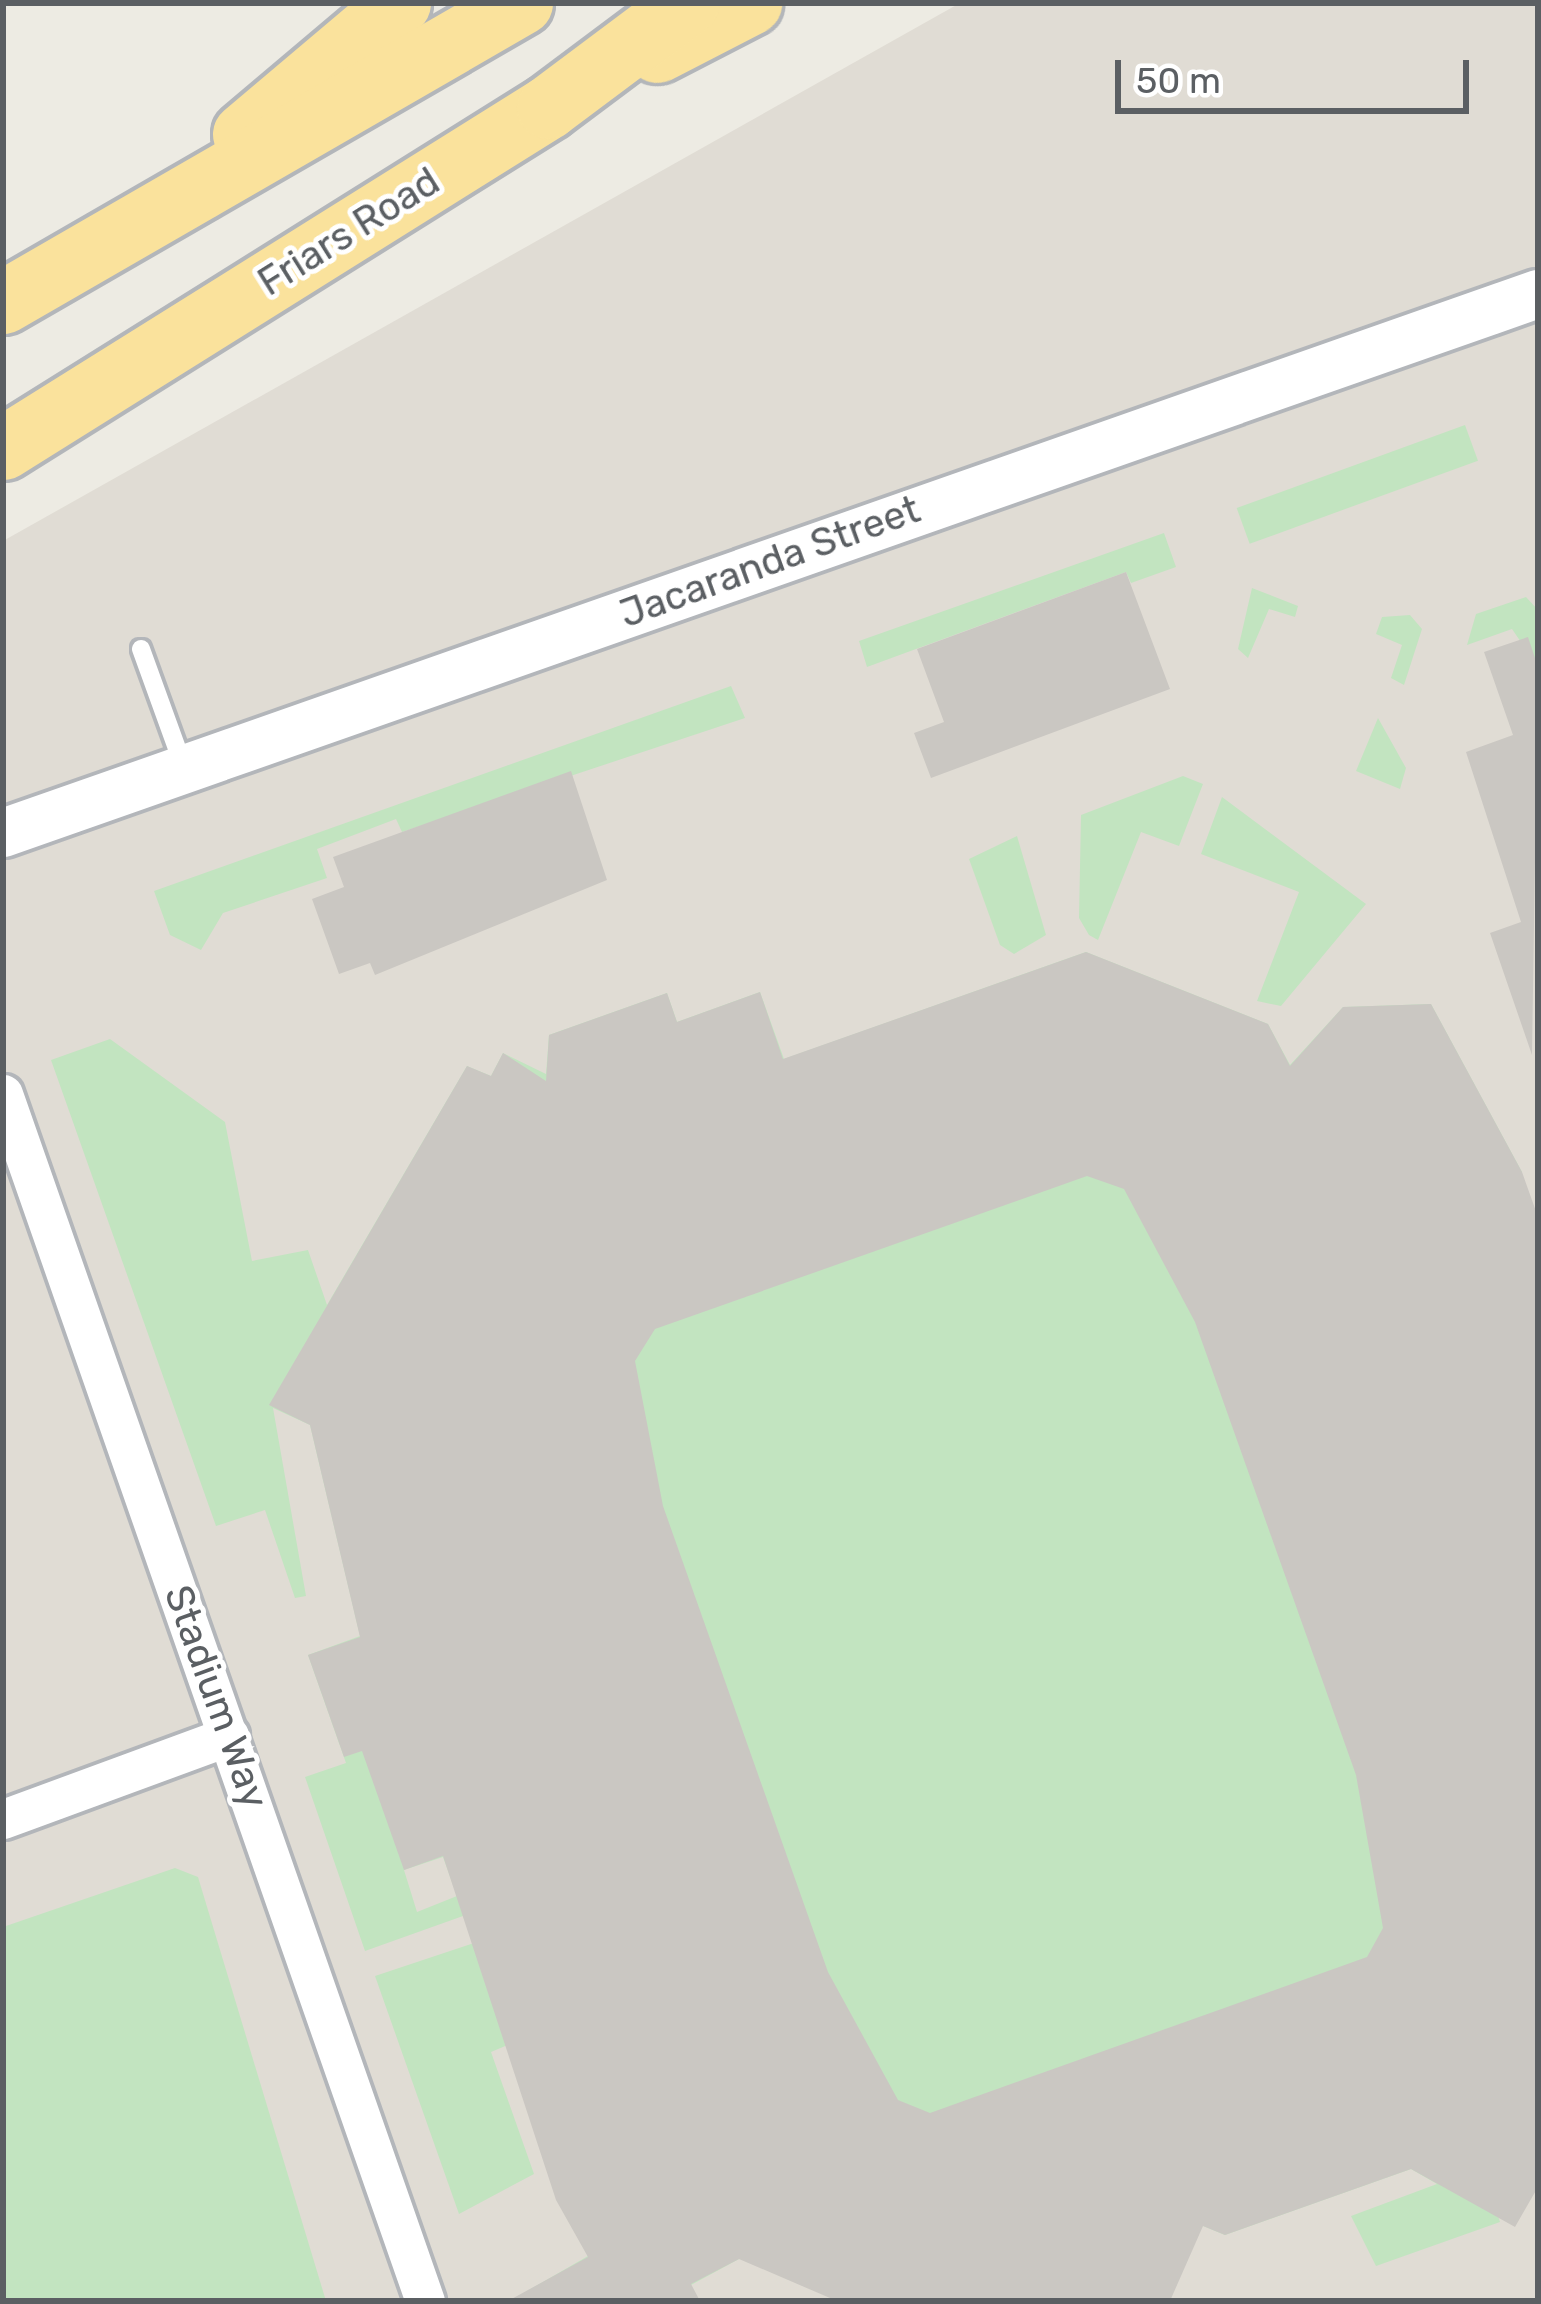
<!DOCTYPE html>
<style>
body{margin:0}
#map{position:relative;width:1541px;height:2304px;overflow:hidden;background:#edebe3;font-family:Rubik,sans-serif}
div>[style]{position:absolute}
.education>*{inset:0;background:#e0dcd4}
.green>*{inset:0;background:#c2e4c0;transform-origin:0 0}
.building>*{inset:0;background:#cac7c2}
.roads{filter:drop-shadow(3px 0 #b3b6ba) drop-shadow(-3px 0 #b3b6ba) drop-shadow(0 3px #b3b6ba) drop-shadow(0 -3px #b3b6ba)}
.service>*{height:18px;margin:-9px;padding:0 9px;transform-origin:9px;border-radius:9px;background:#fff}
.minor>*{height:39px;margin:-19.5px;padding:0 19.5px;transform-origin:19.5px;border-radius:19.5px;background:#fff}
.tertiary>*{height:48px;margin:-24px;padding:0 24px;transform-origin:24px;border-radius:24px;background:#fff}
.trunk>*{height:63px;margin:-31.5px;padding:0 31.5px;transform-origin:31.5px;border-radius:31.5px;background:#fae29c}
span{translate:-50% -50%;white-space:nowrap;text-align:center;line-height:1.15;-webkit-text-stroke:10px #fff;paint-order:stroke}
.street-label{font-size:39px;color:#5b5f63}
.frame{position:absolute;inset:0;border:6px solid #5b5f63;pointer-events:none}
.scale{position:absolute;left:1115px;top:60px;width:354px;height:54px;box-sizing:border-box;border:6px solid #5b5f63;border-top:0;padding-left:15px;font-size:36px;line-height:42px;white-space:nowrap;color:#5b5f63;-webkit-text-stroke:9px #fff;paint-order:stroke}
</style>
<div id="map">
<div class="education">
<i style="clip-path:polygon(960px 3px,1538px 3px,1538px 2301px,3px 2301px,3px 541px)"></i>
</div>
<div class="green">
<i style="left:1465px;top:425px;width:38px;height:243px;rotate:70deg"></i>
<i style="clip-path:polygon(1164px 533px,1176px 567px,1131px 583px,1126px 572px,867px 667px,859px 641px)"></i>
<i style="clip-path:polygon(1252px 588px,1298px 606px,1295px 617px,1269px 609px,1248px 658px,1238px 649px)"></i>
<i style="clip-path:polygon(1526px 597px,1538px 610px,1538px 667px,1512px 629px,1467px 645px,1476px 614px)"></i>
<i style="clip-path:polygon(1382px 617px,1410px 615px,1422px 629px,1404px 685px,1391px 678px,1402px 645px,1376px 634px)"></i>
<i style="clip-path:polygon(731px 686px,745px 718px,402px 832px,396px 819px,317px 849px,327px 878px,223px 913px,201px 950px,170px 935px,154px 891px)"></i>
<i style="clip-path:polygon(1378px 718px,1406px 768px,1400px 789px,1356px 771px)"></i>
<i style="clip-path:polygon(1183px 776px,1203px 784px,1179px 846px,1141px 832px,1098px 940px,1089px 935px,1079px 918px,1081px 815px)"></i>
<i style="clip-path:polygon(1222px 797px,1366px 904px,1281px 1006px,1257px 1001px,1299px 892px,1201px 854px)"></i>
<i style="clip-path:polygon(1017px 836px,1046px 935px,1014px 954px,1000px 945px,969px 859px)"></i>
<i style="clip-path:polygon(evenodd,1086px 952px,1268px 1024px,1290px 1065px,1343px 1007px,1431px 1004px,1522px 1172px,1538px 2187px,1494px 2204px,1500px 2222px,1376px 2266px,1351px 2216px,1437px 2184px,1411px 2169px,1225px 2235px,1196px 2223px,739px 2259px,691px 2285px,510px 2301px,588px 2256px,510px 2044px,491px 2052px,534px 2174px,459px 2214px,375px 1976px,474px 1943px,463px 1916px,365px 1951px,305px 1777px,346px 1763px,308px 1655px,360px 1636px,310px 1425px,273px 1408px,306px 1596px,295px 1598px,265px 1510px,216px 1526px,51px 1060px,110px 1039px,225px 1122px,252px 1261px,308px 1250px,327px 1305px,467px 1066px,491px 1076px,503px 1053px,546px 1074px,549px 1035px,667px 993px,677px 1022px,760px 992px,784px 1059px,1086px 952px,443px 1857px,457px 1896px,417px 1912px,404px 1870px,443px 1857px)"></i>
<i style="clip-path:polygon(175px 1868px,198px 1877px,326px 2301px,3px 2301px,3px 1927px)"></i>
</div>
<div class="building">
<i style="clip-path:polygon(1126px 572px,1170px 689px,931px 778px,914px 733px,944px 722px,917px 649px)"></i>
<i style="clip-path:polygon(1528px 637px,1538px 667px,1532px 1055px,1490px 933px,1521px 922px,1466px 752px,1513px 735px,1484px 652px)"></i>
<i style="clip-path:polygon(571px 771px,607px 880px,375px 975px,370px 963px,339px 974px,312px 899px,344px 887px,333px 857px)"></i>
<i style="clip-path:polygon(evenodd,1086px 952px,1268px 1024px,1290px 1066px,1343px 1007px,1431px 1004px,1522px 1172px,1538px 1217px,1538px 2187px,1515px 2227px,1411px 2169px,1225px 2235px,1203px 2226px,1170px 2301px,837px 2301px,739px 2259px,691px 2284px,700px 2301px,508px 2301px,588px 2257px,556px 2200px,443px 1856px,404px 1870px,362px 1751px,344px 1757px,308px 1655px,360px 1637px,310px 1425px,269px 1405px,467px 1066px,491px 1076px,503px 1053px,546px 1081px,549px 1035px,667px 993px,677px 1022px,760px 992px,783px 1059px,1086px 952px,1087px 1176px,1124px 1189px,1195px 1322px,1356px 1775px,1383px 1928px,1367px 1957px,930px 2113px,898px 2100px,828px 1972px,663px 1506px,635px 1361px,655px 1329px,1087px 1176px)"></i>
</div>
<div class="roads">
<div class="service">
<i style="left:141px;top:649px;width:127px;rotate:70.1deg"></i>
</div>
<div class="minor">
<i style="left:3px;top:1094px;width:1279px;rotate:70.73deg"></i>
<i style="left:3px;top:1819px;width:241px;rotate:-20.2deg"></i>
</div>
<div class="tertiary">
<i style="left:3px;top:833px;width:1627px;rotate:-19.35deg"></i>
</div>
<div class="trunk">
<i style="left:657px;top:51px;width:105px;rotate:-27.3deg"></i>
<i style="left:244px;top:134px;width:203px;rotate:-40.2deg"></i>
<i style="left:3px;top:302px;width:598px;rotate:-29.99deg"></i>
<i style="left:3px;top:448px;width:643px;rotate:-32.03deg"></i>
<i style="left:548px;top:107px;width:174px;rotate:-36.8deg"></i>
</div>
</div>
<div class="street-label">
<span style="left:349px;top:232px;rotate:-32deg">Friars Road</span>
<span style="left:770px;top:562px;rotate:-20deg">Jacaranda Street</span>
<span style="left:216px;top:1697px;rotate:70deg">Stadium Way</span>
</div>
<div class="frame"></div>
<div class="scale">50 m</div>
</div>
